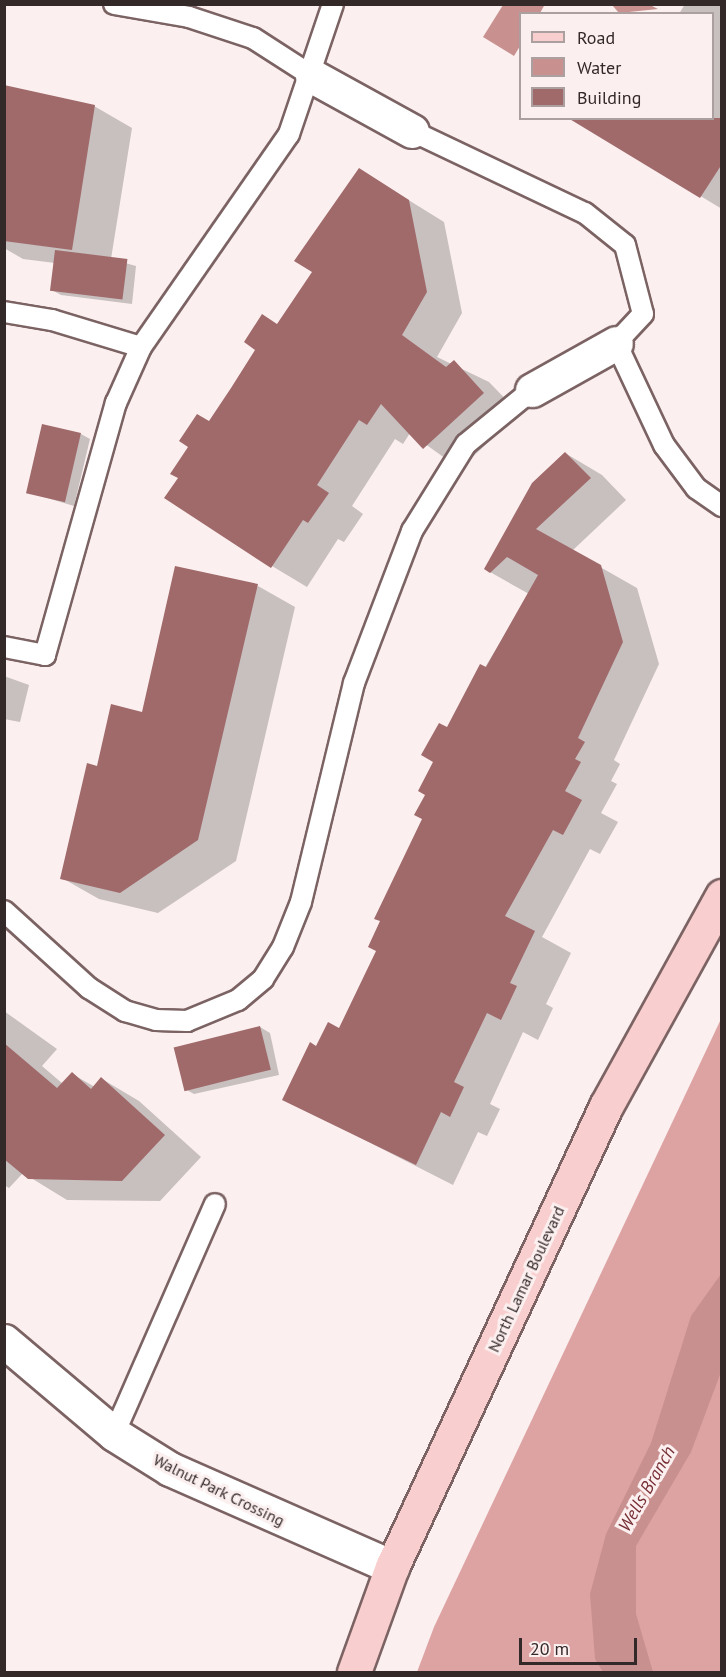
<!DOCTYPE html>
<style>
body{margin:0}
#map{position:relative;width:726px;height:1677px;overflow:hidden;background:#fbefef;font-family:"PT Sans",sans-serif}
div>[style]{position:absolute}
.forest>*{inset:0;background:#dda3a3}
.water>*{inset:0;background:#c99090}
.shadow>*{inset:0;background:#0003}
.building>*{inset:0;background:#a06a6b;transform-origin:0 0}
.roads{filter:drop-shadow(2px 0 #7c6363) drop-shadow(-2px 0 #7c6363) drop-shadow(0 2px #7c6363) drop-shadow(0 -2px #7c6363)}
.lane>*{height:20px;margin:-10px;padding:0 10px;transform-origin:10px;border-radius:10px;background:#fff}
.street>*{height:33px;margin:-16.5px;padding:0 16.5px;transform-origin:16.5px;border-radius:16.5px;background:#fff}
.primary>*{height:33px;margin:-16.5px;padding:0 16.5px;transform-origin:16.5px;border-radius:16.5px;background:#f9cece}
span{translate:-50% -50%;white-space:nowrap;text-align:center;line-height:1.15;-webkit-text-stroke:6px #fbefef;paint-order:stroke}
.street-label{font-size:16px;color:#332928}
.water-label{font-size:18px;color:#762f34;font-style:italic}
.frame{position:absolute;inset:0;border:6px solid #332928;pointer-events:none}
.legend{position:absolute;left:519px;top:12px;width:195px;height:108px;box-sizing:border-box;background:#fbefef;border:2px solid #aba09f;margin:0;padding:8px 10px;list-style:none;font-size:18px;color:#332928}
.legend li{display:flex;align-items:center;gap:12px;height:30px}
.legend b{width:30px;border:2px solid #aba09f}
.scale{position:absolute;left:519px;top:1638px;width:118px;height:27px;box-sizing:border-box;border:3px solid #332928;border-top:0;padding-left:8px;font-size:18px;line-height:21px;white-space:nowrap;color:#332928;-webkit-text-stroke:4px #fbefef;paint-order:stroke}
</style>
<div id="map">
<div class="forest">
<i style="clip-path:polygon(721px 1019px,721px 1672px,417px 1672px,434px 1627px)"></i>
</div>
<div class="water">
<i style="clip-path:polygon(503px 5px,544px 6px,540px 13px,520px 14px,520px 46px,514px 56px,483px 37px)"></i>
<i style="clip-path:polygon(612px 5px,650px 5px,658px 9px,619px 13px)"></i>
<i style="clip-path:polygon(721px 1274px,721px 1372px,691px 1452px,636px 1546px,636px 1614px,653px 1672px,603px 1672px,595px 1659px,590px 1594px,606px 1534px,651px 1443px,691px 1316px)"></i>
</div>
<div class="shadow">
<i style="clip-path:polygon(685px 4px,722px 6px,722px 209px,571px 118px,712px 118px,712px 14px,679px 14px)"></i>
<i style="clip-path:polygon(4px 93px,94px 106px,132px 128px,111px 259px,136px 266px,132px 304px,61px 295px,52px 290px,55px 263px,23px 259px,4px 248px)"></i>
<i style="clip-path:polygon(360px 170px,444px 222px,462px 313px,437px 357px,489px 382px,519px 413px,460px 469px,410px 433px,403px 444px,395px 439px,352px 506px,363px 514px,344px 542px,338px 539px,307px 587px,272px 566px,180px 478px,210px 422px,314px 272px)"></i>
<i style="clip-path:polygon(81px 434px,90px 439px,74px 506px,27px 492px)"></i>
<i style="clip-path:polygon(565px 453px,602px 475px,626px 500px,572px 551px,637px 588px,659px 664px,614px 760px,620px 764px,611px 781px,617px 784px,601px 813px,618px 822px,600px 854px,590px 849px,542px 937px,571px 953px,546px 1004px,553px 1008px,538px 1040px,523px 1032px,490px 1104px,500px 1109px,487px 1136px,478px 1132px,453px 1185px,284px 1099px,317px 1048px,340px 1029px,378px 951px,424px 819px,448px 729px,529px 594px,490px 572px)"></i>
<i style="clip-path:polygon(258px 586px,295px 607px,236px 861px,158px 913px,99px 899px,62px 878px,143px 714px)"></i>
<i style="clip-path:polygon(4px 676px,29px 685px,20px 722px,4px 719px)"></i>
<i style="clip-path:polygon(4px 1011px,57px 1049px,42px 1066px,63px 1084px,72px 1074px,95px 1087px,102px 1079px,139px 1101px,201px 1157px,160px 1201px,67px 1200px,23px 1173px,9px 1188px,4px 1185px)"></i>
<i style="clip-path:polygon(260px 1027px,270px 1033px,279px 1075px,194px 1094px,185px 1089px)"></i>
</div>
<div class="building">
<i style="clip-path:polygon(4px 85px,95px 105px,72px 250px,4px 241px)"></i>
<i style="clip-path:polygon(568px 118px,722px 118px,722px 164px,700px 198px)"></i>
<i style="clip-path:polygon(359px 168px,409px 200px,427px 292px,402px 335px,446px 367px,454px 360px,484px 393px,423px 449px,381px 404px,367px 425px,359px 420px,317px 485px,329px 493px,308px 523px,303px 520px,271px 568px,164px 498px,178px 478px,170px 474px,188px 447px,179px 441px,197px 414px,209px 421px,231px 388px,255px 350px,244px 342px,262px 314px,277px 324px,312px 272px,294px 261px)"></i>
<i style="left:55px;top:250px;width:73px;height:41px;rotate:7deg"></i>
<i style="left:42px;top:424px;width:40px;height:71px;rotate:13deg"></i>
<i style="clip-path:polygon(565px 452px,591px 478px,536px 529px,601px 565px,623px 642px,578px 738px,585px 742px,575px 759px,581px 762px,565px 791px,582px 800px,563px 835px,553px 830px,505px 916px,535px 931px,510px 983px,517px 986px,501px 1020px,487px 1013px,454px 1082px,464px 1087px,450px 1117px,441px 1112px,416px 1165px,282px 1100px,310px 1042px,316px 1046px,328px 1022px,339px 1028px,376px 951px,368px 947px,380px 921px,374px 919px,422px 819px,414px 815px,425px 795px,418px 791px,433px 762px,421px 755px,439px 723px,447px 727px,480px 664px,486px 667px,538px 575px,507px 557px,490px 573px,484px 569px,532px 483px)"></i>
<i style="clip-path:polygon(175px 566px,258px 584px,198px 840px,120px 893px,60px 879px,87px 763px,97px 766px,111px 704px,142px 712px)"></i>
<i style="left:260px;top:1026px;width:45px;height:89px;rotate:76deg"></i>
<i style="clip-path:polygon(4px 1043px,57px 1088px,72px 1072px,91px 1089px,101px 1077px,165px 1135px,122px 1181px,28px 1179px,4px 1159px)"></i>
</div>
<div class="roads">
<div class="lane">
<i style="left:114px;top:4px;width:76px;rotate:9.8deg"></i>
<i style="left:189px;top:17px;width:67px;rotate:18.2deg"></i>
<i style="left:253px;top:38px;width:70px;rotate:32.8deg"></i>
<i style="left:412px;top:131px;width:191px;rotate:25.4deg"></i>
<i style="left:585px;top:213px;width:51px;rotate:38.7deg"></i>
<i style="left:625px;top:245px;width:71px;rotate:75.4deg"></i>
<i style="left:643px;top:314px;width:40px;rotate:133deg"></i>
<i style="left:616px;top:343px;width:113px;rotate:64.8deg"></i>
<i style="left:664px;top:445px;width:54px;rotate:53.3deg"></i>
<i style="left:696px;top:488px;width:32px;rotate:35deg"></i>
<i style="left:4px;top:312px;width:49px;rotate:9.5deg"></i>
<i style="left:52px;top:320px;width:93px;rotate:16.9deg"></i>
<i style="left:4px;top:647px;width:42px;rotate:11deg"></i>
<i style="left:45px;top:655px;width:262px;rotate:-74.3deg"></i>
<i style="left:116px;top:403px;width:61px;rotate:-65.9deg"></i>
<i style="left:141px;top:347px;width:259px;rotate:-55.2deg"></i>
<i style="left:289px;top:134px;width:137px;rotate:-71.3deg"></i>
<i style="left:4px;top:911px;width:115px;rotate:42.2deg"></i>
<i style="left:89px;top:988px;width:43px;rotate:32.6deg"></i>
<i style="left:125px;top:1011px;width:32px;rotate:16deg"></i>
<i style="left:156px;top:1020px;width:31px;rotate:2deg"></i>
<i style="left:187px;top:1021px;width:55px;rotate:-22.4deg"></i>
<i style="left:238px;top:1000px;width:33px;rotate:-40deg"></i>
<i style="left:263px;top:979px;width:38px;rotate:-58deg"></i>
<i style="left:283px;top:947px;width:48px;rotate:-68.2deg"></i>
<i style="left:301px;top:902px;width:225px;rotate:-76.4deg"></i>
<i style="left:354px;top:683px;width:163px;rotate:-69.1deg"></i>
<i style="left:412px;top:531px;width:102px;rotate:-58.2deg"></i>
<i style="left:466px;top:444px;width:85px;rotate:-39.3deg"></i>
<i style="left:114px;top:1434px;width:251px;rotate:-66.3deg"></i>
</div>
<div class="street">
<i style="left:312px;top:76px;width:114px;rotate:28.8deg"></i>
<i style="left:532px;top:390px;width:96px;rotate:-29.2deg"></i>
<i style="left:4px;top:1341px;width:144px;rotate:40.2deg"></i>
<i style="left:114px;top:1434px;width:66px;rotate:32deg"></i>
<i style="left:170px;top:1469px;width:243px;rotate:23.8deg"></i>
</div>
<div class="primary">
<i style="left:354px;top:1672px;width:112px;rotate:-70.1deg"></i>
<i style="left:392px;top:1567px;width:508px;rotate:-65.1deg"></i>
<i style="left:606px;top:1106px;width:240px;rotate:-61.1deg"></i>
</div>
</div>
<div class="street-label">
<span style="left:526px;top:1279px;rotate:-65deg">North Lamar Boulevard</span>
<span style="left:219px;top:1490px;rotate:26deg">Walnut Park Crossing</span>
</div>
<div class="water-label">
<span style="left:647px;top:1489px;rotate:-60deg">Wells Branch</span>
</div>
<div class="frame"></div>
<ul class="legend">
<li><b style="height:8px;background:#f9cece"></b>Road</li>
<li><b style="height:16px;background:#c99090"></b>Water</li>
<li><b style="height:16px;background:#a06a6b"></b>Building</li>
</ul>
<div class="scale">20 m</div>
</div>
